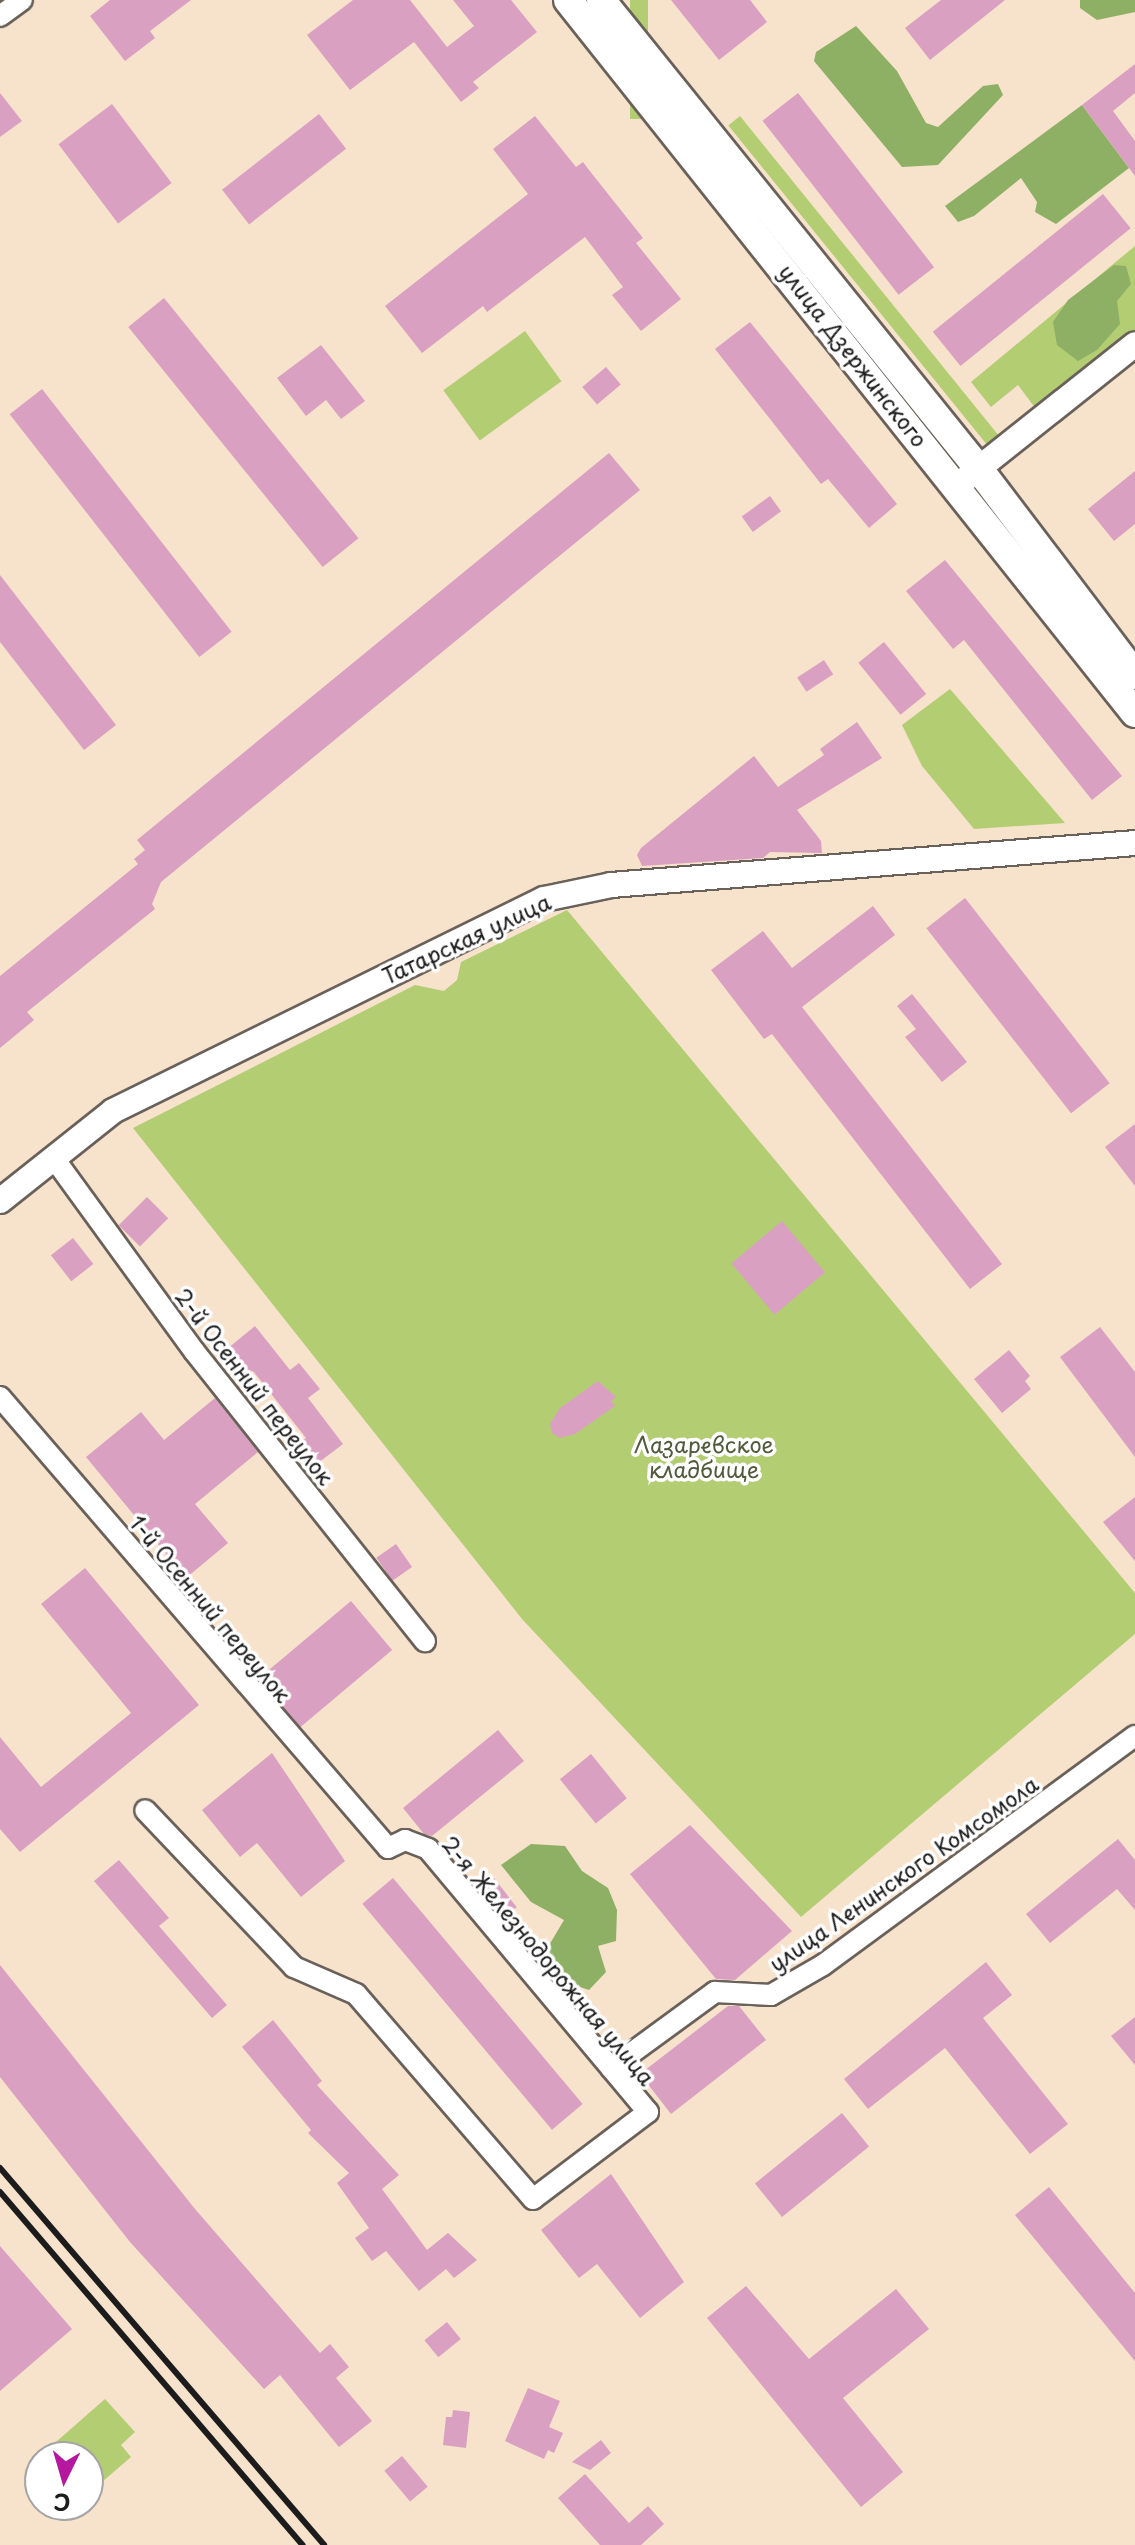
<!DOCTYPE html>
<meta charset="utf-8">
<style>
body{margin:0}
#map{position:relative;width:1135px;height:2545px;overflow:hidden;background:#f7e2cc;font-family:"Playpen Sans",sans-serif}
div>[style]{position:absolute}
.green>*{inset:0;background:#b3cd73;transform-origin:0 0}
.forest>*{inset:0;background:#8eb065}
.building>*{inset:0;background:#daa0c2;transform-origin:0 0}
.roads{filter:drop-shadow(2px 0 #69615a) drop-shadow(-2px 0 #69615a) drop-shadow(0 2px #69615a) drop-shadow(0 -2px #69615a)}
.minor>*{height:20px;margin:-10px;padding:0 10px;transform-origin:10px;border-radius:10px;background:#fff}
.tertiary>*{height:24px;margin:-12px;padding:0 12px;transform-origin:12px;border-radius:12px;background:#fff}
.secondary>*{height:28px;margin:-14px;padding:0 14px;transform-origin:14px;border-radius:14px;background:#fff}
.rail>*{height:6px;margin:-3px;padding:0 3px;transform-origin:3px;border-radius:3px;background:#1c1c1c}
span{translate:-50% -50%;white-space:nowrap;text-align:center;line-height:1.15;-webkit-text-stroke:7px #fff;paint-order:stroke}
.street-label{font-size:22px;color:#1c1c1c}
.park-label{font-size:22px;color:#515a3a}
.north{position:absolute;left:24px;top:2441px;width:80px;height:80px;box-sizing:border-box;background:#fff;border:2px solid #a4a4a4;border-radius:50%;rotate:185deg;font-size:22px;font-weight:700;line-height:32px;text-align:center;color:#1c1c1c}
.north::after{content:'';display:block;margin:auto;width:28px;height:36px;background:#b5179e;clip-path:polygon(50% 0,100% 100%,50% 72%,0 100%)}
</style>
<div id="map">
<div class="green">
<i style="left:630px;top:0;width:18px;height:119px"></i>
<i style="left:740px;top:116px;width:412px;height:15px;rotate:51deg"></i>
<i style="clip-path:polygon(1135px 246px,1135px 330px,1036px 409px,1018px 385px,991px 407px,971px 382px)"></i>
<i style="left:525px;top:331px;width:62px;height:101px;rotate:54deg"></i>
<i style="clip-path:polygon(950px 689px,1065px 823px,974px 829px,922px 766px,902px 725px)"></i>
<i style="clip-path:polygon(567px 910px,1135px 1593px,1135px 1634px,801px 1917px,522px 1619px,133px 1128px,415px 985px,444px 991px,457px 980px,461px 962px)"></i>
<i style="clip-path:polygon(105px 2399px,135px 2432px,121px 2445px,131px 2457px,88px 2494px,88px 2457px,40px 2457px,40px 2472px,32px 2463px)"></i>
</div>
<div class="forest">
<i style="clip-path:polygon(1080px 0,1135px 0,1135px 12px,1097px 20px,1080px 8px)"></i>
<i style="clip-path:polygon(856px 26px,897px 71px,926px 123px,938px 127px,983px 86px,998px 84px,1003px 95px,938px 165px,902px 167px,814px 61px,816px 52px)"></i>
<i style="clip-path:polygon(1082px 105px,1129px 168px,1056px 224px,1035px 212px,1037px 202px,1021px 178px,974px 216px,958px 222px,945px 206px)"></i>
<i style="clip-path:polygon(1114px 265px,1126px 266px,1131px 284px,1117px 301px,1120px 324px,1097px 350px,1078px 361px,1057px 345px,1053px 322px,1068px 300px)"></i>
<i style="clip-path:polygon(531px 1844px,565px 1846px,582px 1871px,608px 1888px,617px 1910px,616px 1941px,598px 1946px,606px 1972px,589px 1990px,553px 1978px,548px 1947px,564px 1920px,531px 1902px,501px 1865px)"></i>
</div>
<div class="building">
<i style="clip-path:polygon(110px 0,191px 0,150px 31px,155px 38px,125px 61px,90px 16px)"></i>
<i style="clip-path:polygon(353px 0,410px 0,447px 47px,474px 26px,453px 0,511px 0,537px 32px,473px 82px,479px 88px,461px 102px,414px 42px,350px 90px,307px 35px)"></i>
<i style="clip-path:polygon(671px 0,750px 0,767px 22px,719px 60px)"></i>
<i style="clip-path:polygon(941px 0,1005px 0,930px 60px,905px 28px)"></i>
<i style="clip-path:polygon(1135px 64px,1135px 93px,1113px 111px,1135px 141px,1135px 176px,1082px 105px)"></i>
<i style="clip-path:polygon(0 93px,22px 121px,0 137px)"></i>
<i style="left:798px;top:93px;width:221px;height:45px;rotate:52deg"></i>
<i style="left:112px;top:104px;width:99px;height:67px;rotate:53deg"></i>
<i style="left:319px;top:114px;width:44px;height:123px;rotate:52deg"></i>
<i style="clip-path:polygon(535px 116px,576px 167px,583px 162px,589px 170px,643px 238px,636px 243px,681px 299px,641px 331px,612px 295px,623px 287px,585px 237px,487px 312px,483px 306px,422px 353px,385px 306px,528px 194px,493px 149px)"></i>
<i style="left:1103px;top:194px;width:44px;height:219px;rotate:51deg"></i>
<i style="left:164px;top:298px;width:309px;height:46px;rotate:51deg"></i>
<i style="clip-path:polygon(750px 322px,897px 504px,869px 528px,828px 479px,821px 484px,715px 349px)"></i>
<i style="clip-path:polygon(321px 345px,365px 401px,341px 419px,326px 400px,306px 416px,277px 378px)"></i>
<i style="left:606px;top:367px;width:23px;height:31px;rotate:50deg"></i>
<i style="left:42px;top:389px;width:308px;height:41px;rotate:52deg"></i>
<i style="clip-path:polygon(609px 453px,640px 490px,161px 882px,152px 904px,155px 909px,27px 1012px,34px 1020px,0 1048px,0 976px,138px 864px,134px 859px,145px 850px,137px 840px)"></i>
<i style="clip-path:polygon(1135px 471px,1135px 524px,1114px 541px,1088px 509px)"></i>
<i style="left:770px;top:496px;width:19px;height:35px;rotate:54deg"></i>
<i style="clip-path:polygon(945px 560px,1122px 776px,1092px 800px,964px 640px,953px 649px,906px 591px)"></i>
<i style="clip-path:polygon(0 575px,116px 725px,84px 750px,0 642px)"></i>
<i style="left:884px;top:642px;width:67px;height:33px;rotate:51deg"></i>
<i style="left:824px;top:660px;width:17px;height:32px;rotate:57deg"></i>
<i style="clip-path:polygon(857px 722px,882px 758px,797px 810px,821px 841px,822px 853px,770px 852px,763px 858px,642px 866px,637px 855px,641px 848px,754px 756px,778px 787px,824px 755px,820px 749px)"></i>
<i style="left:965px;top:898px;width:235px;height:49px;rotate:52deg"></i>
<i style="clip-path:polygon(873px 906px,895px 935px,802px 1007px,1002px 1264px,970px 1289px,772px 1034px,764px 1039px,711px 970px,763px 931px,792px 968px)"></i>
<i style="clip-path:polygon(912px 994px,967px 1062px,942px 1082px,905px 1037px,916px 1029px,897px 1006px)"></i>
<i style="clip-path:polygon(1135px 1124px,1135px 1186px,1105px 1147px)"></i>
<i style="left:147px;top:1197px;width:30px;height:40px;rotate:45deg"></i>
<i style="left:782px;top:1221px;width:67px;height:66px;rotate:50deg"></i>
<i style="left:73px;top:1238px;width:33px;height:28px;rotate:52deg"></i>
<i style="clip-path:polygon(255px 1326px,290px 1370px,299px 1363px,320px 1389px,308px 1398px,343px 1444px,318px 1463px,302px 1441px,306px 1438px,253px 1371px,248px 1375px,227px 1349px)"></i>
<i style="clip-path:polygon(1100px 1327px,1135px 1372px,1135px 1457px,1060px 1357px)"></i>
<i style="clip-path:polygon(1009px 1350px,1030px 1376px,1025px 1381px,1031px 1389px,1002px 1413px,974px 1379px)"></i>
<i style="clip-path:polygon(598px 1381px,616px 1397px,611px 1401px,615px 1406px,575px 1434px,560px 1438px,552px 1433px,550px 1424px,560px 1408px)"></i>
<i style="clip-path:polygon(215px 1398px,258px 1452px,195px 1504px,228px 1543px,186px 1578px,86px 1457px,141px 1412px,164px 1440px)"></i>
<i style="clip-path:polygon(1135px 1497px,1135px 1561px,1103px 1522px)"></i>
<i style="left:396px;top:1544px;width:28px;height:24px;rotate:55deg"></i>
<i style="clip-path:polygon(85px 1568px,199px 1705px,20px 1852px,0 1829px,0 1737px,41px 1787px,131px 1713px,41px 1604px)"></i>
<i style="left:351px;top:1601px;width:64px;height:120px;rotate:50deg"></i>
<i style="clip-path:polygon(498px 1730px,524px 1761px,432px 1836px,424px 1834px,403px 1808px)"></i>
<i style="clip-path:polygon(272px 1753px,345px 1861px,301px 1897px,257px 1843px,240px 1857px,202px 1810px)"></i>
<i style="left:591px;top:1754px;width:57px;height:40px;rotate:51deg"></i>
<i style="clip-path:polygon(690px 1825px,792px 1931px,735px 1980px,716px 1979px,630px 1874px)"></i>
<i style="clip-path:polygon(1118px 1839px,1135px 1860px,1135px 1910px,1117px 1889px,1050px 1943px,1026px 1914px)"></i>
<i style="clip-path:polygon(119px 1860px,169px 1918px,159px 1926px,227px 2005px,212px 2018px,94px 1881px)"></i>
<i style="left:393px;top:1878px;width:295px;height:40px;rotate:50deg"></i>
<i style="left:494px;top:1878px;width:37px;height:19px;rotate:52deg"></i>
<i style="clip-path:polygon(986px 1962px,1012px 1995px,983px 2018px,1068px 2124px,1030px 2154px,945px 2048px,868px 2109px,844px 2079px)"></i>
<i style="clip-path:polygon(0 1965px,195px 2209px,320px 2353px,330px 2344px,349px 2367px,336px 2378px,372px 2421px,339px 2447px,280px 2375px,264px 2389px,130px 2242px,0 2077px)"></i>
<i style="clip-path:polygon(728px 2006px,739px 2006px,766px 2040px,671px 2114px,640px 2074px)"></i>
<i style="clip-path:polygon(1135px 2017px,1135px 2065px,1111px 2036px)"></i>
<i style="clip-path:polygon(273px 2020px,322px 2081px,317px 2085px,399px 2175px,382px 2189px,427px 2250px,448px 2233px,477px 2260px,454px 2278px,446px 2269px,419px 2291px,386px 2251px,372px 2261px,355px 2238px,369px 2228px,337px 2183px,349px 2173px,308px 2133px,311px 2130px,242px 2047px)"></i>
<i style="left:842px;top:2113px;width:43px;height:112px;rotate:51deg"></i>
<i style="clip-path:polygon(611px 2174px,684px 2282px,640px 2318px,597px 2264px,579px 2278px,541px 2230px)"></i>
<i style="clip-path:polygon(1049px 2187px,1135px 2293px,1135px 2361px,1015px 2215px)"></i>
<i style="clip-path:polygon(0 2246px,72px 2329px,0 2391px)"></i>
<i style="clip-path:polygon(746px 2286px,809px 2359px,896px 2289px,929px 2329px,843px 2398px,903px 2472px,861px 2507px,707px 2318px)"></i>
<i style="left:447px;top:2322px;width:22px;height:29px;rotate:51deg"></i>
<i style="clip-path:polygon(528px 2388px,560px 2401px,549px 2427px,563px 2433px,554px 2453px,548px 2450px,544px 2459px,505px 2441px)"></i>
<i style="clip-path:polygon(453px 2410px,470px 2412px,466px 2448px,443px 2445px,446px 2417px,452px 2417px)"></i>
<i style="clip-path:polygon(601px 2440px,611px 2453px,590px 2470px,572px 2462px)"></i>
<i style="left:402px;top:2456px;width:40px;height:23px;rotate:50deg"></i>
<i style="clip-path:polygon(585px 2474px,629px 2523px,648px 2506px,664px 2524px,641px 2545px,600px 2545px,558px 2498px)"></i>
</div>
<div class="roads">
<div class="minor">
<i style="left:0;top:16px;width:27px;rotate:-36deg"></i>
<i style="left:53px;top:1157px;width:240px;rotate:54deg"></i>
<i style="left:194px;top:1351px;width:371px;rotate:51.5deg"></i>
<i style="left:0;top:1397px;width:595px;rotate:49.29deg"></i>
<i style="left:388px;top:1848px;width:19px;rotate:-25deg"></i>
<i style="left:405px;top:1840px;width:25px;rotate:21deg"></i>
<i style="left:428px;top:1849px;width:343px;rotate:50.1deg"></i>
<i style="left:648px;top:2112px;width:144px;rotate:142.9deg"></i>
<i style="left:533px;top:2199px;width:271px;rotate:-130.8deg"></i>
<i style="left:356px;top:1994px;width:68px;rotate:-156.5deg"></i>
<i style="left:294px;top:1967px;width:216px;rotate:-133.5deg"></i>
<i style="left:611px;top:2068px;width:129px;rotate:-36.2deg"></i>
<i style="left:715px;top:1992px;width:56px;rotate:3.1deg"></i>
<i style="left:771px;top:1995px;width:60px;rotate:-30deg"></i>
<i style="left:823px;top:1965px;width:387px;rotate:-36.3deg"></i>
</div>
<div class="tertiary">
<i style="left:958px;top:485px;width:226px;rotate:-38.5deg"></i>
<i style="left:0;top:1201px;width:144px;rotate:-38.5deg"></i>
<i style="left:113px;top:1111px;width:480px;rotate:-26.2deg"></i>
<i style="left:544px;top:899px;width:68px;rotate:-11.8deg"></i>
<i style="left:611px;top:885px;width:526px;rotate:-4.58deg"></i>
</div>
<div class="secondary">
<i style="left:568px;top:0;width:911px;rotate:51.51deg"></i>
<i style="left:601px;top:0;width:601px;rotate:51.15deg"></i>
<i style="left:978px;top:468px;width:260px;rotate:52.8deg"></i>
</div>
</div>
<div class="rail">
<i style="left:0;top:2168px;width:497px;rotate:49.3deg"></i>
<i style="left:0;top:2192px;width:465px;rotate:49.4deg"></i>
</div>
<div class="street-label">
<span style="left:854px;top:355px;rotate:52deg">улица Дзержинского</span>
<span style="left:466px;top:938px;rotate:-25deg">Татарская улица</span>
<span style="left:255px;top:1386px;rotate:52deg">2-й Осенний переулок</span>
<span style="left:211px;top:1608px;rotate:50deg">1-й Осенний переулок</span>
<span style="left:903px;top:1873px;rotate:-35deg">улица Ленинского Комсомола</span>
<span style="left:549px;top:1960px;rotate:50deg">2-я Железнодорожная улица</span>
</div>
<div class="park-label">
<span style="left:704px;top:1456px">Лазаревское<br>кладбище</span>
</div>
<div class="north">С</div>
</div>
